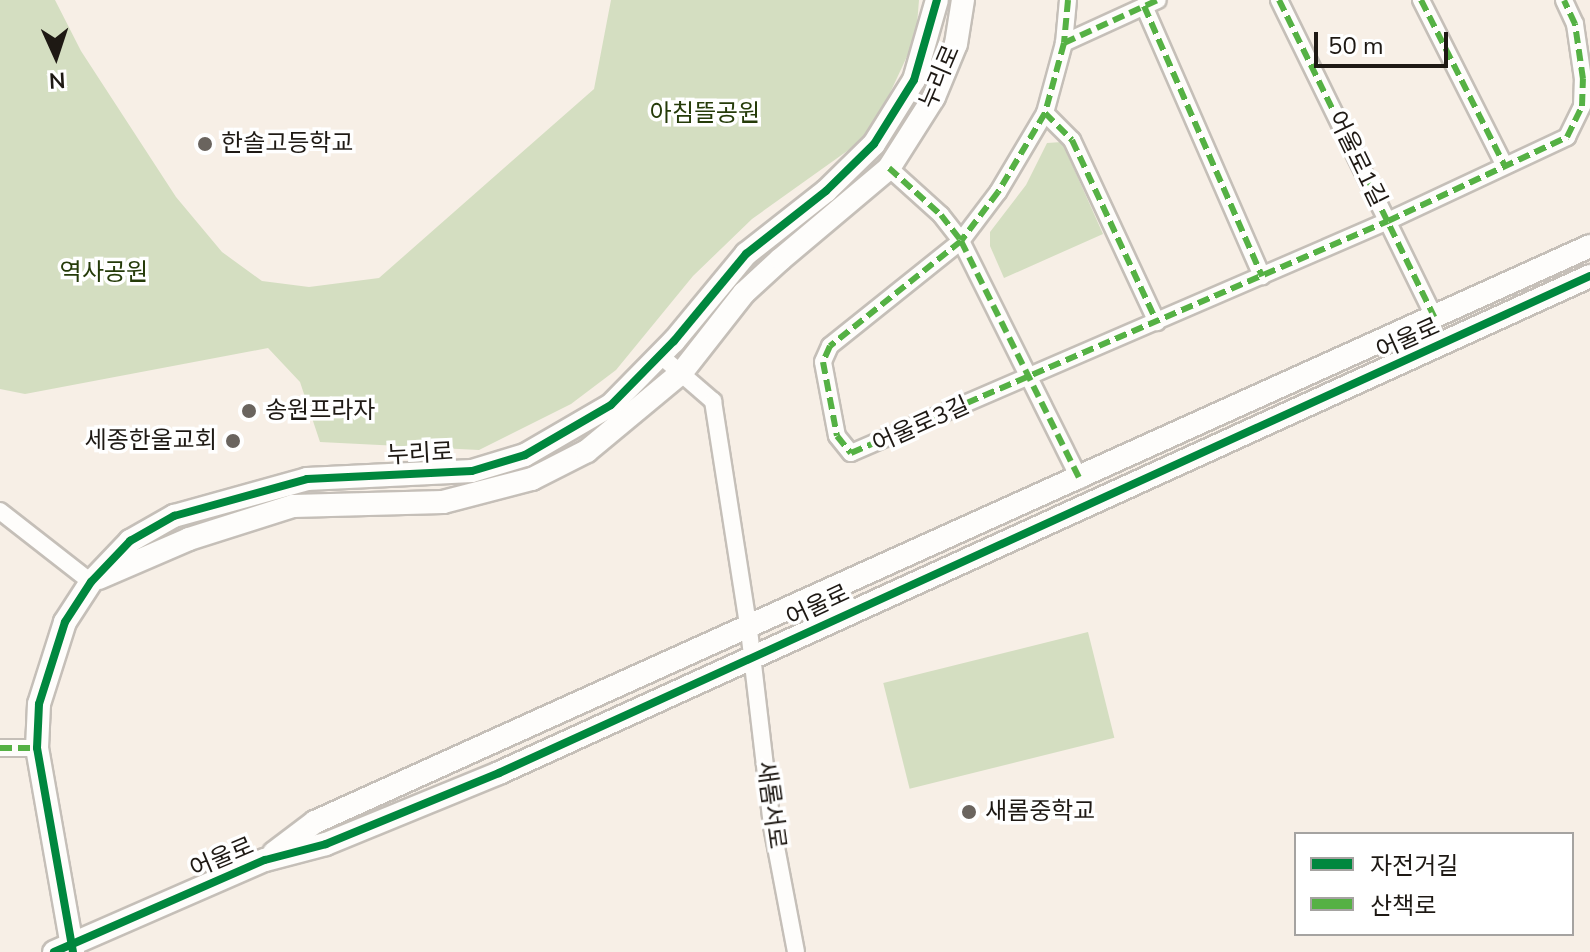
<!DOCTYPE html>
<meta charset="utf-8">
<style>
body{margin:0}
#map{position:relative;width:1590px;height:952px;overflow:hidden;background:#f7efe6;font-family:"Nunito Sans","Noto Sans KR",sans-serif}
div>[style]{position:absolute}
.green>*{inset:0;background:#d4dec1;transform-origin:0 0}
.roads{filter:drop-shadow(2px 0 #c5bfb8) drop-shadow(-2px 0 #c5bfb8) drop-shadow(0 2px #c5bfb8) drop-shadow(0 -2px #c5bfb8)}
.minor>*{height:16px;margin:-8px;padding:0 8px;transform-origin:8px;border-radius:8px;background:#fefdfb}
.tertiary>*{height:22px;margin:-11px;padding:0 11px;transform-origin:11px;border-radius:11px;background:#fefdfb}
.quiet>*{height:6px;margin-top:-3px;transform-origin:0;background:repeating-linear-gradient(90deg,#55b144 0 12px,transparent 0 18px)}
.cycleway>*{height:8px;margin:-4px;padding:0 4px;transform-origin:4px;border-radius:4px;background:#00873e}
.dots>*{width:22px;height:22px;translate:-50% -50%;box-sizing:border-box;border:4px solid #fff;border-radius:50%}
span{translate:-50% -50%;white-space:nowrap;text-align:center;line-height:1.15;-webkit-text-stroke:7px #fff;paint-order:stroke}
.street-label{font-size:24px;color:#1e1914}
.park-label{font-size:24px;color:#253b09}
.poi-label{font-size:24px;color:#1e1914}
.left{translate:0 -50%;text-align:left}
.right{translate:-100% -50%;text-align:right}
.legend{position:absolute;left:1294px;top:832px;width:280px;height:104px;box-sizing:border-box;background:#fff;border:2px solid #a5a3a1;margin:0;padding:10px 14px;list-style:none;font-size:24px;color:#1e1914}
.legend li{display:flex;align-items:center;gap:16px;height:40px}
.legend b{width:40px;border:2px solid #a5a3a1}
.north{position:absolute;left:16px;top:16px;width:80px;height:80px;-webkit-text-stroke:6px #fff;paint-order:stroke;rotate:177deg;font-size:22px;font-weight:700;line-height:32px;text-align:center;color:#1e1914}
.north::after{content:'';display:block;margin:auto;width:28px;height:36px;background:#1e1914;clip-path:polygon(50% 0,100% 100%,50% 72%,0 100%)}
.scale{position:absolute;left:1314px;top:32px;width:134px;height:36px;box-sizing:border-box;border:4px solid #1e1914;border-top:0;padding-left:10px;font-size:24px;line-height:28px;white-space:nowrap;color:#1e1914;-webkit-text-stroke:6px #fff;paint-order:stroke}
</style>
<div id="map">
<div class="green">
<i style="clip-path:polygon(0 0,55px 0,81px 51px,176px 197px,222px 252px,262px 281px,309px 287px,379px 278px,594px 89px,611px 0,919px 0,916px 37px,871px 134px,752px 219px,693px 276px,616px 370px,571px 404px,479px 450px,320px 442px,300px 382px,268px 348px,25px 394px,0 389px)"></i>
<i style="clip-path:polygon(1062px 142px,1103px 234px,1004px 278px,990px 246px,990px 232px,1026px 185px,1047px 143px)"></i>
<i style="left:1088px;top:632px;width:109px;height:211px;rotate:76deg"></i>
</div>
<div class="roads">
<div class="minor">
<i style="left:1068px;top:0;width:43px;rotate:95.3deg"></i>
<i style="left:1064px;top:43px;width:73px;rotate:105.2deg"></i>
<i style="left:1045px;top:113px;width:92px;rotate:120.7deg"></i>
<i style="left:998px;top:192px;width:61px;rotate:127.1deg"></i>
<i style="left:961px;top:241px;width:168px;rotate:141.3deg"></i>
<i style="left:830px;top:346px;width:17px;rotate:114deg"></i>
<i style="left:823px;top:362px;width:75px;rotate:79.3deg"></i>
<i style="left:837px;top:436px;width:22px;rotate:51deg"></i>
<i style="left:851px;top:453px;width:585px;rotate:-23.37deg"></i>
<i style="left:1388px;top:221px;width:198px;rotate:-25.1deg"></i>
<i style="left:1567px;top:137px;width:34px;rotate:-64deg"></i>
<i style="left:1582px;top:106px;width:27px;rotate:-88deg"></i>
<i style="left:1583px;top:79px;width:56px;rotate:-98.3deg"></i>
<i style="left:1575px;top:24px;width:26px;rotate:-115deg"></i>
<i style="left:1279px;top:0;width:353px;rotate:63.9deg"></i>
<i style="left:1421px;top:0;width:184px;rotate:63.2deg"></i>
<i style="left:1144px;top:6px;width:295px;rotate:66.4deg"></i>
<i style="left:1064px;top:43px;width:103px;rotate:-24.6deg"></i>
<i style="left:1045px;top:113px;width:38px;rotate:45deg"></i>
<i style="left:1072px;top:140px;width:201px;rotate:65deg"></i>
<i style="left:889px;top:168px;width:70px;rotate:42.1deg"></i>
<i style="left:941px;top:215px;width:33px;rotate:52deg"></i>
<i style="left:961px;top:241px;width:267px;rotate:63.5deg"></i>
<i style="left:661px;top:356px;width:69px;rotate:40.9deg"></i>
<i style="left:713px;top:401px;width:232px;rotate:81.1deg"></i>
<i style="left:749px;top:630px;width:197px;rotate:83.3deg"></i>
<i style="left:772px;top:826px;width:128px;rotate:79.2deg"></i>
<i style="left:0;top:511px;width:115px;rotate:38deg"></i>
<i style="left:0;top:748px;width:37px"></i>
</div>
<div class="tertiary">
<i style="left:99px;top:578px;width:98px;rotate:-23.4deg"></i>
<i style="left:189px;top:539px;width:109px;rotate:-17.6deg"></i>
<i style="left:293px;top:506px;width:150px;rotate:-1.5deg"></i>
<i style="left:443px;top:502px;width:92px;rotate:-14.5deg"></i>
<i style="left:532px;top:479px;width:62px;rotate:-27deg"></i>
<i style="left:587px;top:451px;width:124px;rotate:-39.7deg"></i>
<i style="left:682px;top:372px;width:100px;rotate:-51.9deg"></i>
<i style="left:744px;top:293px;width:50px;rotate:-42.6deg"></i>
<i style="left:781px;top:259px;width:141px;rotate:-40.1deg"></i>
<i style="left:889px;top:168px;width:84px;rotate:-57.6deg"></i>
<i style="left:934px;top:97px;width:57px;rotate:-67.5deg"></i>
<i style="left:956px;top:44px;width:45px;rotate:-81deg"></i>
<i style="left:274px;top:853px;width:51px;rotate:-37.1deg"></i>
<i style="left:315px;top:822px;width:1399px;rotate:-24.31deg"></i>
<i style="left:54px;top:952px;width:230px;rotate:-23.6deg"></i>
<i style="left:265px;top:860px;width:63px;rotate:-14.7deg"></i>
<i style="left:326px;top:844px;width:187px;rotate:-22.3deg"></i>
<i style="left:499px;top:773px;width:1199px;rotate:-24.49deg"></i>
<i style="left:73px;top:952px;width:207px;rotate:-100deg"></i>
<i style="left:37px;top:748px;width:44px;rotate:-87.4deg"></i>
<i style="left:39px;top:704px;width:86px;rotate:-72.4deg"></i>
<i style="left:65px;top:622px;width:48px;rotate:-57deg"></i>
<i style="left:91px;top:582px;width:57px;rotate:-46.4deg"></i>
<i style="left:130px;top:541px;width:51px;rotate:-29.6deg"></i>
<i style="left:174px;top:516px;width:138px;rotate:-15.5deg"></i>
<i style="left:307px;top:479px;width:165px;rotate:-2.8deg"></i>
<i style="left:472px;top:471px;width:55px;rotate:-16.8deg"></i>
<i style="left:525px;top:455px;width:99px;rotate:-30.2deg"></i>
<i style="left:611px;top:405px;width:90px;rotate:-45.5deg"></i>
<i style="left:674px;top:341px;width:113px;rotate:-50.4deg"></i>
<i style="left:746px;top:254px;width:102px;rotate:-38.2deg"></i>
<i style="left:826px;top:191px;width:67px;rotate:-44.4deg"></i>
<i style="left:874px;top:144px;width:75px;rotate:-58deg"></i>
<i style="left:914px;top:80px;width:83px;rotate:-74deg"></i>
</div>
</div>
<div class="quiet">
<i style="left:1068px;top:0;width:43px;rotate:95.3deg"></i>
<i style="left:1064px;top:43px;width:73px;rotate:105.2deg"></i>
<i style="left:1045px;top:113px;width:92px;rotate:120.7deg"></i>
<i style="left:998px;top:192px;width:61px;rotate:127.1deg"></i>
<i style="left:961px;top:241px;width:168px;rotate:141.3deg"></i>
<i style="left:830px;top:346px;width:17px;rotate:114deg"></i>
<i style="left:823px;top:362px;width:75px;rotate:79.3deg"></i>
<i style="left:837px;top:436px;width:22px;rotate:51deg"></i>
<i style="left:851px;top:453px;width:585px;rotate:-23.37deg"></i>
<i style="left:1388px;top:221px;width:198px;rotate:-25.1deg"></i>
<i style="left:1567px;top:137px;width:34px;rotate:-64deg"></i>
<i style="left:1582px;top:106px;width:27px;rotate:-88deg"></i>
<i style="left:1583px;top:79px;width:56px;rotate:-98.3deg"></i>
<i style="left:1575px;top:24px;width:26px;rotate:-115deg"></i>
<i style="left:1279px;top:0;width:353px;rotate:63.9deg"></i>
<i style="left:1421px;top:0;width:184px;rotate:63.2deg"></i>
<i style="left:1144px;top:6px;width:295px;rotate:66.4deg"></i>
<i style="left:1064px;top:43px;width:103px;rotate:-24.6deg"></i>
<i style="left:1045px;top:113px;width:38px;rotate:45deg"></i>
<i style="left:1072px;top:140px;width:201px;rotate:65deg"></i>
<i style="left:889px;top:168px;width:70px;rotate:42.1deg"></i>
<i style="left:941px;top:215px;width:33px;rotate:52deg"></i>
<i style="left:961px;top:241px;width:267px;rotate:63.5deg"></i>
<i style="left:0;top:748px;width:37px"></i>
</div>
<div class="cycleway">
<i style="left:54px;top:952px;width:230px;rotate:-23.6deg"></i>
<i style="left:265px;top:860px;width:63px;rotate:-14.7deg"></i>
<i style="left:326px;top:844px;width:187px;rotate:-22.3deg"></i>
<i style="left:499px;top:773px;width:1199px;rotate:-24.49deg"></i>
<i style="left:73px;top:952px;width:207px;rotate:-100deg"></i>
<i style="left:37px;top:748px;width:44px;rotate:-87.4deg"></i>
<i style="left:39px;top:704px;width:86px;rotate:-72.4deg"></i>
<i style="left:65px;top:622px;width:48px;rotate:-57deg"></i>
<i style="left:91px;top:582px;width:57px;rotate:-46.4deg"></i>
<i style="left:130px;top:541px;width:51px;rotate:-29.6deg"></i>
<i style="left:174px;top:516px;width:138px;rotate:-15.5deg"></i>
<i style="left:307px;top:479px;width:165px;rotate:-2.8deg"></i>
<i style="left:472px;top:471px;width:55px;rotate:-16.8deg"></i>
<i style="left:525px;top:455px;width:99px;rotate:-30.2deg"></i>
<i style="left:611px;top:405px;width:90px;rotate:-45.5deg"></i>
<i style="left:674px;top:341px;width:113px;rotate:-50.4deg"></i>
<i style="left:746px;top:254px;width:102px;rotate:-38.2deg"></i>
<i style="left:826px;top:191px;width:67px;rotate:-44.4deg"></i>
<i style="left:874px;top:144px;width:75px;rotate:-58deg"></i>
<i style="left:914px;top:80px;width:83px;rotate:-74deg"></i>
</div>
<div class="dots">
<i style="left:205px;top:144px;background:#6a645e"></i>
<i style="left:249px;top:411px;background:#6a645e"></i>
<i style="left:233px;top:441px;background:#6a645e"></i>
<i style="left:969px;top:812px;background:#6a645e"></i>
</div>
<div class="street-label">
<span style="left:940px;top:77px;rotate:-67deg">누리로</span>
<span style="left:1357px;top:159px;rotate:64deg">어울로1길</span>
<span style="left:1408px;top:339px;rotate:-24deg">어울로</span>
<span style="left:921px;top:425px;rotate:-24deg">어울로3길</span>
<span style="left:420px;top:454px;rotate:-3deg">누리로</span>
<span style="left:818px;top:606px;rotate:-25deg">어울로</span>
<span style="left:771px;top:805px;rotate:82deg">새롬서로</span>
<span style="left:222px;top:858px;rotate:-23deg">어울로</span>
</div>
<div class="park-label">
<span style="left:705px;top:114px">아침뜰공원</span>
<span style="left:104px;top:273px">역사공원</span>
</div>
<div class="poi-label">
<span class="left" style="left:221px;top:144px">한솔고등학교</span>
<span class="left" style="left:265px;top:411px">송원프라자</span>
<span class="right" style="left:217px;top:441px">세종한울교회</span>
<span class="left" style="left:985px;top:812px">새롬중학교</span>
</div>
<ul class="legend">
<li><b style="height:10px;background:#00873e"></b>자전거길</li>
<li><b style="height:10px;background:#55b144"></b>산책로</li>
</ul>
<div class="north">N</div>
<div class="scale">50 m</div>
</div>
